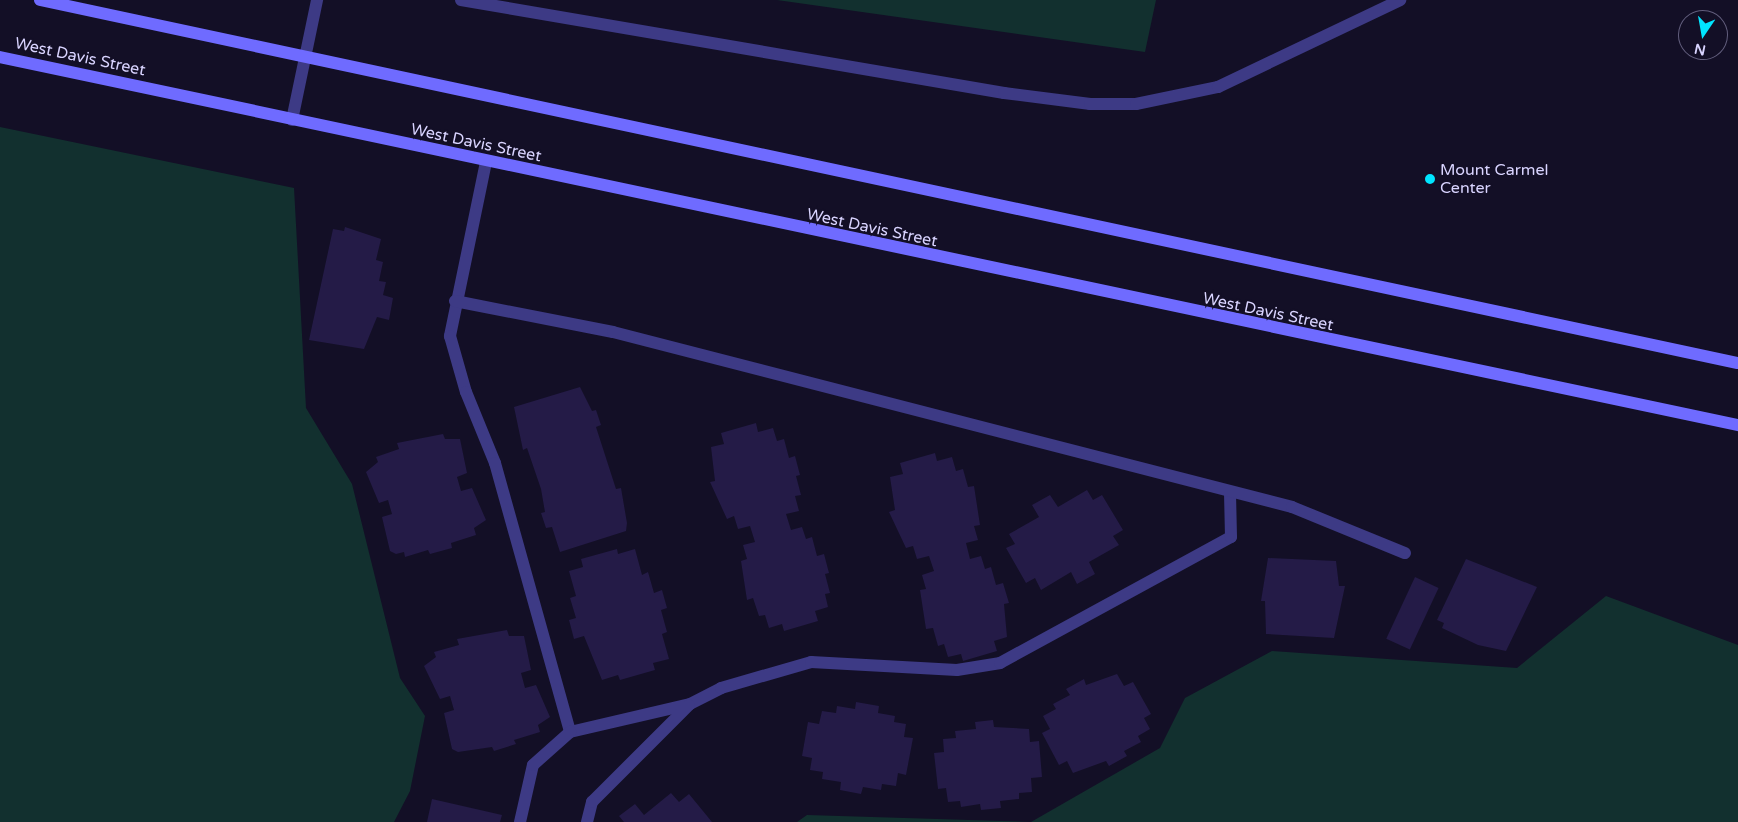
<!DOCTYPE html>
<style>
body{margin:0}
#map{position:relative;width:1738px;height:822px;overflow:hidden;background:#130f26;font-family:"Varela Round",sans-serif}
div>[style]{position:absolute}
.green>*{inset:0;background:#12302f}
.building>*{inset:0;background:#241b47;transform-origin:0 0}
.lane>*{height:12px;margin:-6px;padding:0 6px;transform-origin:6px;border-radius:6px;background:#3d3a85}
.secondary>*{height:12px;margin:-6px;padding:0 6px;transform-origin:6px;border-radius:6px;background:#6f6bff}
.dots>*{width:14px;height:14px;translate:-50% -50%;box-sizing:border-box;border:2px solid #130f26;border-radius:50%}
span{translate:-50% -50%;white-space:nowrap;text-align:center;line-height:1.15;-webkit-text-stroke:4px #130f26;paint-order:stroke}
.street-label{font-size:16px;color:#d9d4ff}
.poi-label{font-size:16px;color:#d9d4ff}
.left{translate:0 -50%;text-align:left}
.north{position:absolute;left:1678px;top:10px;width:50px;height:50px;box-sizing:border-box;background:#130f26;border:1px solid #625e7d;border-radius:50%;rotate:192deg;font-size:14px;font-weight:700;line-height:20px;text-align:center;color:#d9d4ff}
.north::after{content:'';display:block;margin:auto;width:18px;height:22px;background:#00e5ff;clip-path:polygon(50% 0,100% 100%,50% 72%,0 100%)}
</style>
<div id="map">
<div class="green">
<i style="clip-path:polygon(777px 0,1156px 0,1145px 52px)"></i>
<i style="clip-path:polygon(0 127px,294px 188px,306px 408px,352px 484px,400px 678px,425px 716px,410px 791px,394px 822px,0 822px)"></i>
<i style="clip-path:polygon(1606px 596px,1738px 645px,1738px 822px,797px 822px,807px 815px,1031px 822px,1160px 748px,1185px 698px,1272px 651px,1517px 668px)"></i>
</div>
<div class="building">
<i style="clip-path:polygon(345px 227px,381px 239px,376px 260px,383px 262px,379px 281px,386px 282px,383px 295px,393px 298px,389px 320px,377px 317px,364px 349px,309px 340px,333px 229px,344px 231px)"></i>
<i style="clip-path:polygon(580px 387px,592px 411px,596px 410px,601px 425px,596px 427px,616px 489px,621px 488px,627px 523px,626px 531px,560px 552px,552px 527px,546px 528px,541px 513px,545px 512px,541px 489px,527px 448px,523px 450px,514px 407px)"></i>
<i style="clip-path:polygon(756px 423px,758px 432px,773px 428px,777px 441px,784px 439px,789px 458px,795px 456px,800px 475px,796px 476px,801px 495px,795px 496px,799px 511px,786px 514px,791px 530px,802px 527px,806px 539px,812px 537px,817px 556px,824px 554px,829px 573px,825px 574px,830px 593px,825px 594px,828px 607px,815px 611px,818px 621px,784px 631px,782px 624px,769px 628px,765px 615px,759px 616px,753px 598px,747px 600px,741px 561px,747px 559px,743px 545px,755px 542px,750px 526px,738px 529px,734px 516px,727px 519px,710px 482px,715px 481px,711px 447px,724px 444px,721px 433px)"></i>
<i style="clip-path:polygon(443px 434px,445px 439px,460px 439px,467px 473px,457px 477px,461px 491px,472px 488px,486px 520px,474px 528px,476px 535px,451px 543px,452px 548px,430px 554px,428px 550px,405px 557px,404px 552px,396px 554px,390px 551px,382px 517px,392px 514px,388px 500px,379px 503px,366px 472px,378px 462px,376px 457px,399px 449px,397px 443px)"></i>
<i style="clip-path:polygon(935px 453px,937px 461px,952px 457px,956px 471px,963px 469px,968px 487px,974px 486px,980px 525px,974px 526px,978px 540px,966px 543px,970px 559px,981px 556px,985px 569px,991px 567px,996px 585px,1003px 583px,1009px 603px,1004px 604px,1007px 637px,994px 641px,997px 651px,963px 661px,961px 654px,948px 657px,944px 644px,938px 646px,933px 628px,926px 629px,920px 590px,926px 589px,922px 575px,934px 571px,929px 556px,917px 559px,913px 546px,906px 548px,889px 512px,895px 510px,890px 477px,903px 474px,900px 463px)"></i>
<i style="clip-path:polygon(1087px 490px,1093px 500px,1102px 495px,1123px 530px,1113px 536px,1119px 545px,1089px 562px,1095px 574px,1077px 584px,1071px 572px,1041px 590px,1035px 578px,1026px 583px,1006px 548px,1015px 544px,1009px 534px,1039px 517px,1032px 505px,1050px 495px,1058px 507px)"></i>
<i style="clip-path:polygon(617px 549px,618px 554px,635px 549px,642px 575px,648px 572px,654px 593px,662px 590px,667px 608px,661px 610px,667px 632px,662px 634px,669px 659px,653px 663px,655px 670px,620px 680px,618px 675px,602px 680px,584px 636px,574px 639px,569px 620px,576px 618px,570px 598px,576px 596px,569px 571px,583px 567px,581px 559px)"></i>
<i style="clip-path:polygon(1268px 558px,1336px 561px,1339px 586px,1345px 586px,1334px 638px,1266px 634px,1265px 601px,1261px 601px)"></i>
<i style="clip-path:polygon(1466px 559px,1537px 587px,1506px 651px,1478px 645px,1442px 628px,1444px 623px,1437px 620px)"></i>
<i style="left:1415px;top:577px;width:26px;height:68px;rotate:25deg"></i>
<i style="clip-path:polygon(507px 630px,509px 636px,524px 636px,531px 670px,521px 673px,525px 688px,536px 685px,550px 717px,538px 725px,540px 732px,514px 740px,516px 744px,494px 751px,492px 747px,458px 752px,452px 749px,444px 713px,454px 710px,450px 696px,440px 699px,424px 666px,436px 657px,434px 652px,459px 645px,457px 639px)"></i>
<i style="clip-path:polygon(1117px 674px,1124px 686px,1133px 682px,1151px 714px,1144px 718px,1150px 729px,1138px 736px,1141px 742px,1124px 751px,1127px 756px,1109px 766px,1106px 761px,1073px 773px,1067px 761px,1059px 765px,1042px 733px,1050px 729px,1043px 716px,1056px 709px,1053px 704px,1070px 695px,1066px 689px,1084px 679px,1086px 685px)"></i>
<i style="clip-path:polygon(856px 702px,879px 706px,878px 713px,895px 716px,894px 722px,906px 724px,904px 737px,913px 738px,906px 775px,898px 773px,896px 786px,882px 784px,881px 790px,863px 787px,861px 794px,840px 790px,841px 782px,822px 779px,823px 772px,810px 770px,812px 758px,802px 756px,808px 722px,819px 724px,822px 711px,836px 713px,837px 706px,855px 709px)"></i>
<i style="clip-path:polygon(993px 720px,994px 727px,1029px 729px,1030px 742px,1039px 741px,1042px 777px,1031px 778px,1032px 792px,1019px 793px,1019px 799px,1000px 801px,1001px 808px,981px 810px,980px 804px,961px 807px,960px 801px,948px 802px,946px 788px,938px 789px,934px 753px,944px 752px,943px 739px,956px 738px,955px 731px,976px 729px,975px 722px)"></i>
<i style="clip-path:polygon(671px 793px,679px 802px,689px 794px,712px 822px,624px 822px,619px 816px,635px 804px,644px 815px)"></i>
<i style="clip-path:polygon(432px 799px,502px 815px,500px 822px,427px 822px)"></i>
</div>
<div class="lane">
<i style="left:461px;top:0;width:551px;rotate:9.72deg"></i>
<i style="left:1004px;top:93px;width:87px;rotate:7.3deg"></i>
<i style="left:1090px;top:104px;width:46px"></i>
<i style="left:1136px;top:104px;width:84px;rotate:-11.7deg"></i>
<i style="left:1218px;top:87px;width:202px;rotate:-25.5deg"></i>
<i style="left:292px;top:120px;width:123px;rotate:-78.2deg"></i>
<i style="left:486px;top:162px;width:178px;rotate:101.7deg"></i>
<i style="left:450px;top:336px;width:58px;rotate:74.1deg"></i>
<i style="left:466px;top:392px;width:77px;rotate:67.8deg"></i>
<i style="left:495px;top:463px;width:279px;rotate:74.4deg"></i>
<i style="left:570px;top:732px;width:123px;rotate:-13.1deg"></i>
<i style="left:690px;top:704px;width:35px;rotate:-27deg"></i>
<i style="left:721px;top:688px;width:94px;rotate:-16.1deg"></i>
<i style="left:811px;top:662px;width:146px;rotate:3.1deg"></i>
<i style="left:957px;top:670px;width:44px;rotate:-9.2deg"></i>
<i style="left:1000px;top:663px;width:263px;rotate:-28.6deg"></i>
<i style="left:1231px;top:537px;width:43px;rotate:-91.3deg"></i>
<i style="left:455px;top:301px;width:161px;rotate:11.1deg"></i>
<i style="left:613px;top:332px;width:701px;rotate:14.45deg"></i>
<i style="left:1292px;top:507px;width:122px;rotate:22.2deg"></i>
<i style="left:520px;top:822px;width:58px;rotate:-77.2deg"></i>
<i style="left:533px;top:765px;width:50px;rotate:-41.7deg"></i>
<i style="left:587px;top:822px;width:21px;rotate:-76deg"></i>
<i style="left:592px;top:802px;width:137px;rotate:-45deg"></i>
</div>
<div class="secondary">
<i style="left:40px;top:0;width:1736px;rotate:12.07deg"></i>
<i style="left:0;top:57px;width:1777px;rotate:11.96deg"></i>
</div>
<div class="dots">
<i style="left:1430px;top:179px;background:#00e5ff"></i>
</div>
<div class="street-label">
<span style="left:80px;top:57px;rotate:12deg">West Davis Street</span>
<span style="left:476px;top:143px;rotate:12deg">West Davis Street</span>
<span style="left:872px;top:228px;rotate:12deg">West Davis Street</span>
<span style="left:1268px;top:312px;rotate:12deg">West Davis Street</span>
</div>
<div class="poi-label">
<span class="left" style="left:1440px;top:179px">Mount Carmel<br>Center</span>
</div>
<div class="north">N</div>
</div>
